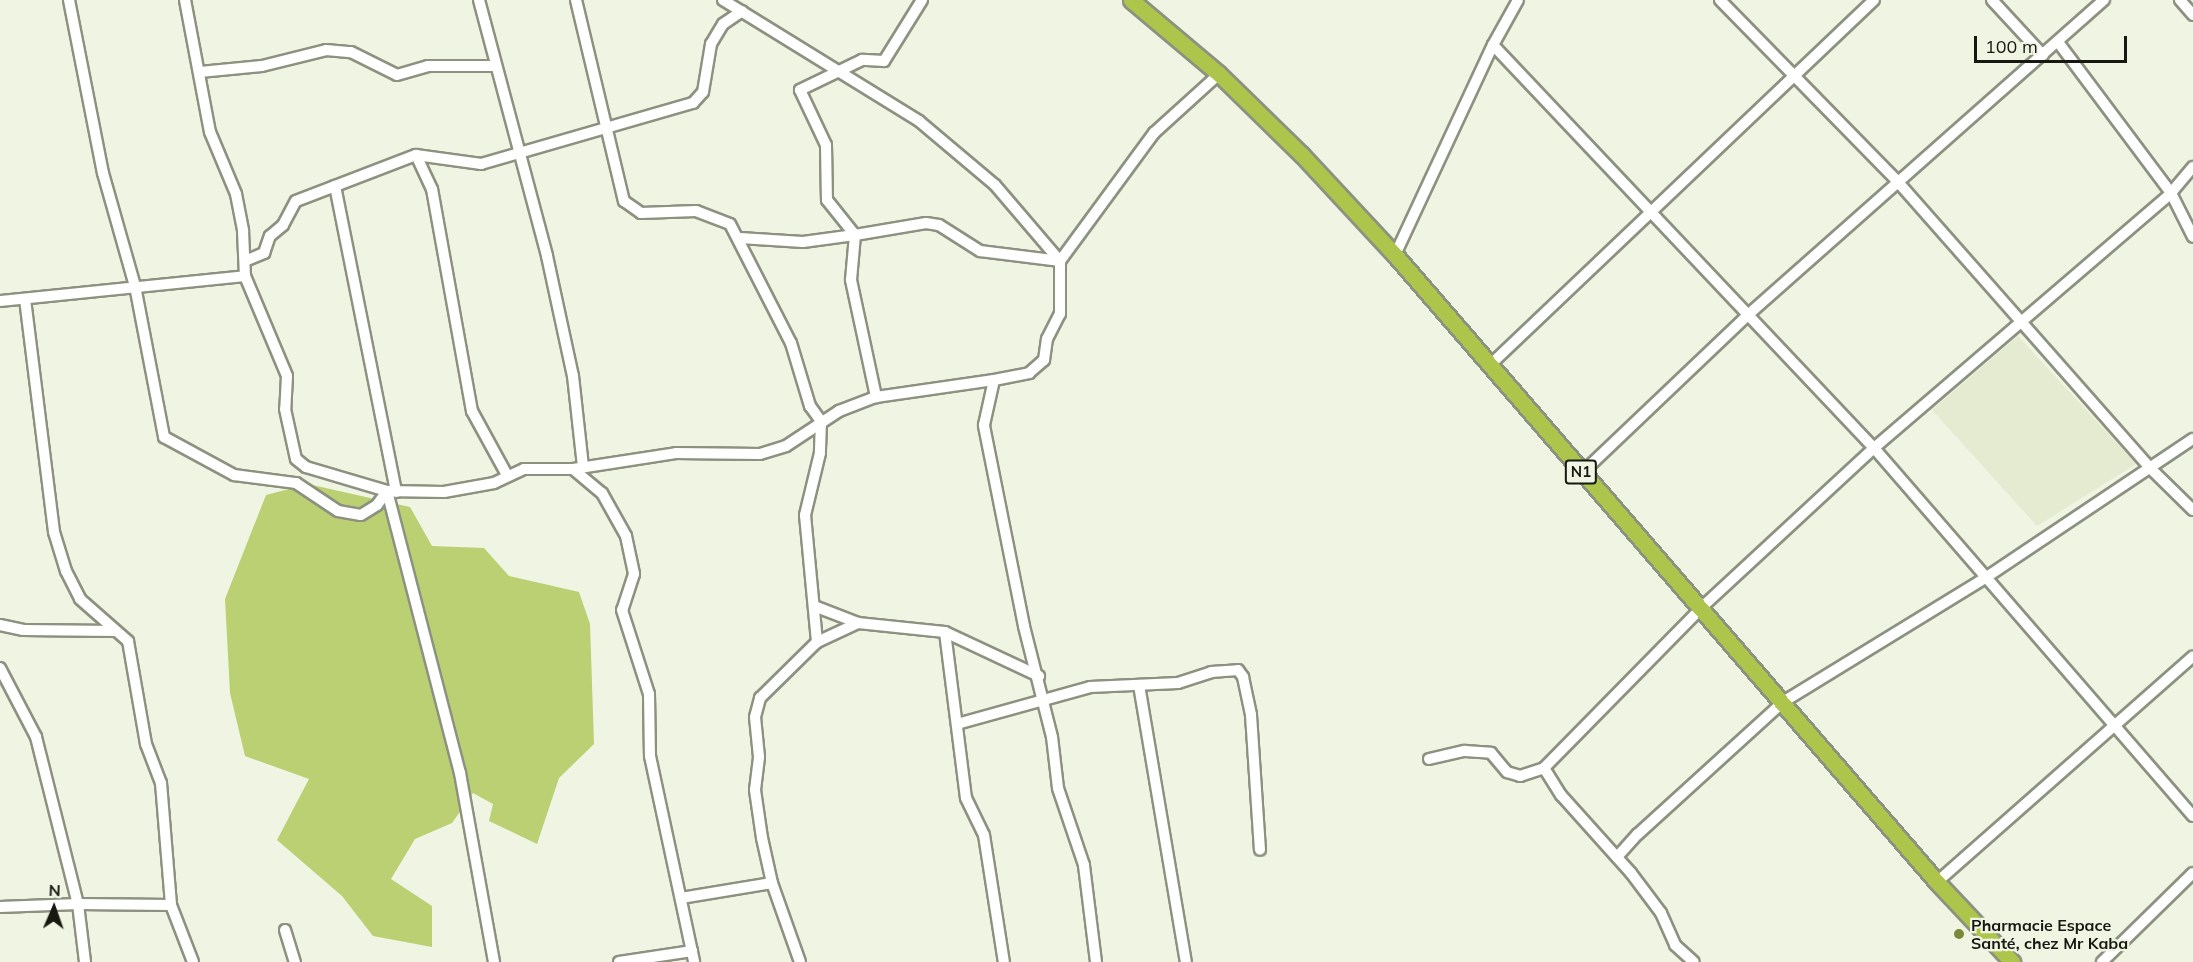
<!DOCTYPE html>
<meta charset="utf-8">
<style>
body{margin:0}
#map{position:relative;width:2193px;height:962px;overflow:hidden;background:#eff5e2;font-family:Mulish,sans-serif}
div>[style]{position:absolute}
.built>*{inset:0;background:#e4ebd1}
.forest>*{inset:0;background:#bad072}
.roads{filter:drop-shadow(2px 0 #8d9180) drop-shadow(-2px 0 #8d9180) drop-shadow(0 2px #8d9180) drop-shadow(0 -2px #8d9180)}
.minor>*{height:10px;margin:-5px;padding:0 5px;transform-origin:5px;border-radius:5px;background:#fff}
.highway>*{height:15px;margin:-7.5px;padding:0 7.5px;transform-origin:7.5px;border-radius:7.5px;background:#adc54b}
.dots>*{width:16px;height:16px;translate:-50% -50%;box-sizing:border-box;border:3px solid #eff5e2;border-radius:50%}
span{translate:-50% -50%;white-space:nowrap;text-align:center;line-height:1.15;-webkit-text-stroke:4.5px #eff5e2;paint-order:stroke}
.shield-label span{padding:2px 4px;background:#eff5e2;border:2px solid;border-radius:4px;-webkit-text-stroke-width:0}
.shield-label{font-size:15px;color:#171812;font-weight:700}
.poi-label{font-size:16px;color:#171812;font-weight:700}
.left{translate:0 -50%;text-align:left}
.north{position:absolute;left:24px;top:878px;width:60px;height:60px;-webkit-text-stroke:4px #eff5e2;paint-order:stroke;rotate:2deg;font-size:16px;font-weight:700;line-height:24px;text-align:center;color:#171812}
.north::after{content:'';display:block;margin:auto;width:21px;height:27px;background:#171812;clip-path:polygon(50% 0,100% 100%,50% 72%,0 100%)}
.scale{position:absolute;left:1974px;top:36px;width:153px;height:27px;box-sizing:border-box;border:3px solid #171812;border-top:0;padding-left:8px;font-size:18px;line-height:21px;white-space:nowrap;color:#171812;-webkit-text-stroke:4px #eff5e2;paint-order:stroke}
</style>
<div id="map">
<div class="built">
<i style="clip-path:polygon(2018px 336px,2136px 464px,2037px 526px,1932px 410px)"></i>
</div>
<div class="forest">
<i style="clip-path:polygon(308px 484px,410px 507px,432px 546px,484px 548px,509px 576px,579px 592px,590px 624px,594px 744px,559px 778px,537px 844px,489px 821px,493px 804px,473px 793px,452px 823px,415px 839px,391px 879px,432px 906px,432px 947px,373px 936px,342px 896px,277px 840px,309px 779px,245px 756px,230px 693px,225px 599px,266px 495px)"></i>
</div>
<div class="roads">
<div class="minor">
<i style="left:69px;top:0;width:176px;rotate:78.9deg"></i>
<i style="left:103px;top:173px;width:117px;rotate:74.2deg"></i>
<i style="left:135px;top:286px;width:154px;rotate:79.1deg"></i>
<i style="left:164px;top:437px;width:80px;rotate:28.5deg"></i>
<i style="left:234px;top:475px;width:63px;rotate:7.4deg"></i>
<i style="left:296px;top:483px;width:50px;rotate:33.7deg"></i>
<i style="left:338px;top:511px;width:23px;rotate:10deg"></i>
<i style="left:361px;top:515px;width:19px;rotate:-32deg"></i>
<i style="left:377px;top:505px;width:17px;rotate:-54deg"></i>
<i style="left:185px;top:0;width:134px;rotate:79.3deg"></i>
<i style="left:210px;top:132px;width:67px;rotate:67.2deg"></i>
<i style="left:236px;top:194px;width:38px;rotate:79deg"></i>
<i style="left:243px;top:231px;width:45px;rotate:87.5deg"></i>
<i style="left:245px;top:276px;width:108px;rotate:67.2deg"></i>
<i style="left:287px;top:376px;width:33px;rotate:93deg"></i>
<i style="left:285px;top:409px;width:51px;rotate:77.6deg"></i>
<i style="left:296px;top:459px;width:13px;rotate:39deg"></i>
<i style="left:306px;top:467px;width:84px;rotate:16.5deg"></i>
<i style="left:387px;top:491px;width:57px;rotate:1deg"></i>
<i style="left:444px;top:492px;width:51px;rotate:-10.2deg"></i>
<i style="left:494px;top:483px;width:33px;rotate:-25deg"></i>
<i style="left:524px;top:469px;width:49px"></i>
<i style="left:573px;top:469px;width:104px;rotate:-8.8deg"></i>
<i style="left:676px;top:453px;width:84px;rotate:0.7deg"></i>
<i style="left:760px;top:454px;width:27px;rotate:-17deg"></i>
<i style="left:786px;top:446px;width:64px;rotate:-33.4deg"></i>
<i style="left:839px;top:411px;width:40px;rotate:-21deg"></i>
<i style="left:876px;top:397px;width:119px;rotate:-8.2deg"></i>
<i style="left:479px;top:0;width:265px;rotate:75.1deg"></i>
<i style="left:547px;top:256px;width:123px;rotate:77.8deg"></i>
<i style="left:573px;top:376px;width:92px;rotate:83.7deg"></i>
<i style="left:576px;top:0;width:207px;rotate:76.6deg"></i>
<i style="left:624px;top:201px;width:21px;rotate:35deg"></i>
<i style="left:641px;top:213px;width:55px;rotate:-2.1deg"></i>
<i style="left:696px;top:211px;width:36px;rotate:21deg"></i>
<i style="left:730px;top:224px;width:134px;rotate:62.9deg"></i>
<i style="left:791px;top:343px;width:66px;rotate:73.2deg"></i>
<i style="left:810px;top:406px;width:19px;rotate:54deg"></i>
<i style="left:821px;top:421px;width:32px;rotate:92deg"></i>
<i style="left:820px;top:453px;width:64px;rotate:103.6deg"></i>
<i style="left:805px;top:515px;width:128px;rotate:84.6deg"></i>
<i style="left:723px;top:0;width:230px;rotate:31.7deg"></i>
<i style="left:919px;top:121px;width:99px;rotate:40.1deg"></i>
<i style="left:995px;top:185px;width:100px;rotate:49.5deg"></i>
<i style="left:922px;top:0;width:72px;rotate:121.9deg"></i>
<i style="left:884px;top:61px;width:22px;rotate:-177deg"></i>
<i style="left:862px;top:60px;width:69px;rotate:154.2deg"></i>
<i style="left:800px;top:90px;width:61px;rotate:64.7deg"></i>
<i style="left:826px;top:145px;width:55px;rotate:89deg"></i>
<i style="left:827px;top:200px;width:45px;rotate:51.3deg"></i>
<i style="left:855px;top:235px;width:72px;rotate:-9.6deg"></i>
<i style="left:926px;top:223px;width:13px;rotate:9deg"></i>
<i style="left:939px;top:225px;width:49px;rotate:32.4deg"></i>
<i style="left:980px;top:251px;width:81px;rotate:7.1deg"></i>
<i style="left:1720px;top:0;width:255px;rotate:45.6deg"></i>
<i style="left:1898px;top:182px;width:378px;rotate:48.6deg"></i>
<i style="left:2148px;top:466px;width:63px;rotate:44.4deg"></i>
<i style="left:1992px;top:0;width:75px;rotate:47.2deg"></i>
<i style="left:2180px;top:0;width:20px;rotate:49deg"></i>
<i style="left:2058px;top:42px;width:189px;rotate:53.2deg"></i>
<i style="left:2171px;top:193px;width:49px;rotate:63.4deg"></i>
<i style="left:1493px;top:45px;width:555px;rotate:46.61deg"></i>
<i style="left:1874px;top:448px;width:487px;rotate:49.1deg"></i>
<i style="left:200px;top:72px;width:62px;rotate:-5.5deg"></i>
<i style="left:262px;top:66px;width:66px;rotate:-14deg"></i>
<i style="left:326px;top:50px;width:25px;rotate:5deg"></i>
<i style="left:351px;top:52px;width:51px;rotate:26.6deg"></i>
<i style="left:397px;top:75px;width:32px;rotate:-16deg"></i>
<i style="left:428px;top:66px;width:68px"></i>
<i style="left:416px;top:155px;width:38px;rotate:65deg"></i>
<i style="left:432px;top:189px;width:226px;rotate:79.8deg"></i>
<i style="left:472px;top:411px;width:73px;rotate:61.3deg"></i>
<i style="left:335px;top:186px;width:312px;rotate:78.7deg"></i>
<i style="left:740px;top:238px;width:63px;rotate:3.6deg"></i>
<i style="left:803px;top:242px;width:52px;rotate:-7.7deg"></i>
<i style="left:855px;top:235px;width:45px;rotate:95.1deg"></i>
<i style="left:851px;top:280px;width:120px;rotate:77.9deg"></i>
<i style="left:1395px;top:255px;width:232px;rotate:-65deg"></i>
<i style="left:1493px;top:45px;width:51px;rotate:-60.9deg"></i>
<i style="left:245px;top:261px;width:21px;rotate:-23deg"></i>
<i style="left:264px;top:253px;width:18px;rotate:-71deg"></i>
<i style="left:270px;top:236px;width:17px;rotate:-40deg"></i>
<i style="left:283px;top:225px;width:27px;rotate:-62deg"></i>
<i style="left:296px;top:201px;width:129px;rotate:-21deg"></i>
<i style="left:416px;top:155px;width:66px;rotate:7.9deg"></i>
<i style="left:481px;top:164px;width:221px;rotate:-16.1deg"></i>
<i style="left:693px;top:103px;width:15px;rotate:-48deg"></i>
<i style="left:703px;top:92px;width:49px;rotate:-80.5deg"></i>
<i style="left:711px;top:44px;width:23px;rotate:-59deg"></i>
<i style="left:723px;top:24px;width:23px;rotate:-34deg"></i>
<i style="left:25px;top:299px;width:235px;rotate:82.9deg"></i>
<i style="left:54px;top:532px;width:41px;rotate:72.9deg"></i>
<i style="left:66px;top:571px;width:31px;rotate:63deg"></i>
<i style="left:80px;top:599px;width:64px;rotate:41.2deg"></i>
<i style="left:128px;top:641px;width:105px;rotate:80.1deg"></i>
<i style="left:146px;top:744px;width:42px;rotate:69deg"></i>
<i style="left:161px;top:783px;width:122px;rotate:85.3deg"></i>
<i style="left:171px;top:905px;width:61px;rotate:68.9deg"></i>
<i style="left:0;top:301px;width:246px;rotate:-5.8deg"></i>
<i style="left:1489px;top:366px;width:531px;rotate:-43.55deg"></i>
<i style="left:573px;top:469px;width:38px;rotate:40deg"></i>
<i style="left:602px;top:493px;width:49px;rotate:60.8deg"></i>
<i style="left:626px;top:536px;width:39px;rotate:78deg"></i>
<i style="left:634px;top:574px;width:38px;rotate:108deg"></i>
<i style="left:622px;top:610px;width:88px;rotate:72.2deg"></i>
<i style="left:649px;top:694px;width:62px;rotate:89.1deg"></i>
<i style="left:650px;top:756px;width:211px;rotate:77.9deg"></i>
<i style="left:1582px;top:473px;width:231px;rotate:-43.6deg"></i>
<i style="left:1749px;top:314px;width:474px;rotate:-41.5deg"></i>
<i style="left:387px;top:491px;width:291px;rotate:75.5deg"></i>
<i style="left:460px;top:773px;width:192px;rotate:79.8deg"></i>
<i style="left:814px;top:606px;width:47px;rotate:21.1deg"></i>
<i style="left:858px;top:623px;width:87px;rotate:5.9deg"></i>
<i style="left:945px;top:632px;width:104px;rotate:25.1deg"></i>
<i style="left:0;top:625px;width:24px;rotate:12deg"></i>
<i style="left:23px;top:630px;width:92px;rotate:0.6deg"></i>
<i style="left:945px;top:632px;width:167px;rotate:82.8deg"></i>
<i style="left:966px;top:798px;width:41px;rotate:64.1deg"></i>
<i style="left:984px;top:835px;width:129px;rotate:81.1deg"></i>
<i style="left:0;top:668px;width:78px;rotate:62.4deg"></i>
<i style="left:36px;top:737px;width:172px;rotate:75.9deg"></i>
<i style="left:78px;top:904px;width:93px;rotate:0.6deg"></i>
<i style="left:1139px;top:685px;width:281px;rotate:80.4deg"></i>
<i style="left:957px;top:724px;width:138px;rotate:-15.5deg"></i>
<i style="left:1090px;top:687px;width:88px;rotate:-2.6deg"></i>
<i style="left:1178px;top:683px;width:35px;rotate:-18deg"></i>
<i style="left:1211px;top:672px;width:27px;rotate:-4deg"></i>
<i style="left:1238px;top:670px;width:9px;rotate:54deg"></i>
<i style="left:1243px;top:677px;width:39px;rotate:78deg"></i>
<i style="left:1251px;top:715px;width:135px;rotate:86.2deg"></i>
<i style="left:1429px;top:759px;width:37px;rotate:-13deg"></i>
<i style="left:1465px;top:751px;width:26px;rotate:4deg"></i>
<i style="left:1491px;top:753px;width:25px;rotate:50deg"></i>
<i style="left:1507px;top:772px;width:14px;rotate:17deg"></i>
<i style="left:1520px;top:776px;width:25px;rotate:-18deg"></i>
<i style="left:1544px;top:768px;width:223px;rotate:-45.5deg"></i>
<i style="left:1700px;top:609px;width:237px;rotate:-42.8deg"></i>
<i style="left:1874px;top:448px;width:391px;rotate:-40.6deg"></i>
<i style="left:2171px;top:193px;width:34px;rotate:-50deg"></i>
<i style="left:1544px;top:768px;width:32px;rotate:58deg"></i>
<i style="left:1561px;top:795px;width:105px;rotate:48.1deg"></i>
<i style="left:1631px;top:873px;width:50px;rotate:53.1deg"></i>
<i style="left:1661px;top:913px;width:35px;rotate:66deg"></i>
<i style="left:1675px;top:945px;width:25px;rotate:42deg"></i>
<i style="left:1617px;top:857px;width:31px;rotate:-48deg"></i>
<i style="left:1638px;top:834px;width:196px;rotate:-42.3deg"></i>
<i style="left:1783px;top:702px;width:237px;rotate:-31.5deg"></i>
<i style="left:1985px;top:578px;width:250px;rotate:-33.8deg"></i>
<i style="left:1937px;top:882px;width:341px;rotate:-41.4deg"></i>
<i style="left:681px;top:898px;width:92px;rotate:-9.4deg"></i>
<i style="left:0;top:907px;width:78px;rotate:-2.2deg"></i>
<i style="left:78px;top:904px;width:58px;rotate:83.1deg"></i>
<i style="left:285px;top:930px;width:34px;rotate:73deg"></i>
<i style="left:619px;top:962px;width:74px;rotate:-8.6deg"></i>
<i style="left:800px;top:962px;width:84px;rotate:-109.5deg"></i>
<i style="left:772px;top:883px;width:46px;rotate:-102.5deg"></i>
<i style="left:762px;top:838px;width:49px;rotate:-98.3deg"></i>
<i style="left:755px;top:790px;width:33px;rotate:-83deg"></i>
<i style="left:759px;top:757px;width:40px;rotate:-95.7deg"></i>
<i style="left:755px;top:717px;width:20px;rotate:-75deg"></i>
<i style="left:760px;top:698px;width:80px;rotate:-44.5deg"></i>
<i style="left:817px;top:642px;width:45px;rotate:-24.9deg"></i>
<i style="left:1096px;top:962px;width:98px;rotate:-97.1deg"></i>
<i style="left:1084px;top:865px;width:81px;rotate:-108.7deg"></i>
<i style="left:1058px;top:788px;width:51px;rotate:-96.7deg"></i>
<i style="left:1052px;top:737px;width:114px;rotate:-104.2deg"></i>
<i style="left:1024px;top:626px;width:205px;rotate:-101.3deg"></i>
<i style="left:984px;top:425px;width:46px;rotate:-77.5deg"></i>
<i style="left:994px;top:380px;width:36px;rotate:-11deg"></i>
<i style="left:1029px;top:373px;width:20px;rotate:-41deg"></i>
<i style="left:1044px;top:360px;width:21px;rotate:-82deg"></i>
<i style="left:1047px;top:339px;width:28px;rotate:-63deg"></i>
<i style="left:1060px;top:314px;width:53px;rotate:-90deg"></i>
<i style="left:1060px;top:261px;width:159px;rotate:-53.7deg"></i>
<i style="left:1154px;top:133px;width:88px;rotate:-42.2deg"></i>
<i style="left:2102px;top:962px;width:127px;rotate:-44.4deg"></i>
</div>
<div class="highway">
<i style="left:1131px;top:0;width:115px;rotate:40.1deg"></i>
<i style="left:1219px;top:74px;width:116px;rotate:44.3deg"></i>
<i style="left:1302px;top:155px;width:137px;rotate:47.1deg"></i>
<i style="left:1395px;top:255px;width:829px;rotate:49.16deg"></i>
<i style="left:1937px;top:882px;width:110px;rotate:46.8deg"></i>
</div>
</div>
<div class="dots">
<i style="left:1959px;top:934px;background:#788938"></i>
</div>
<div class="shield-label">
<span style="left:1581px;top:472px">N1</span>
</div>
<div class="poi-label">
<span class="left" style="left:1971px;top:934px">Pharmacie Espace<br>Santé, chez Mr Kaba</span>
</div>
<div class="north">N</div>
<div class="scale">100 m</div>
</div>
